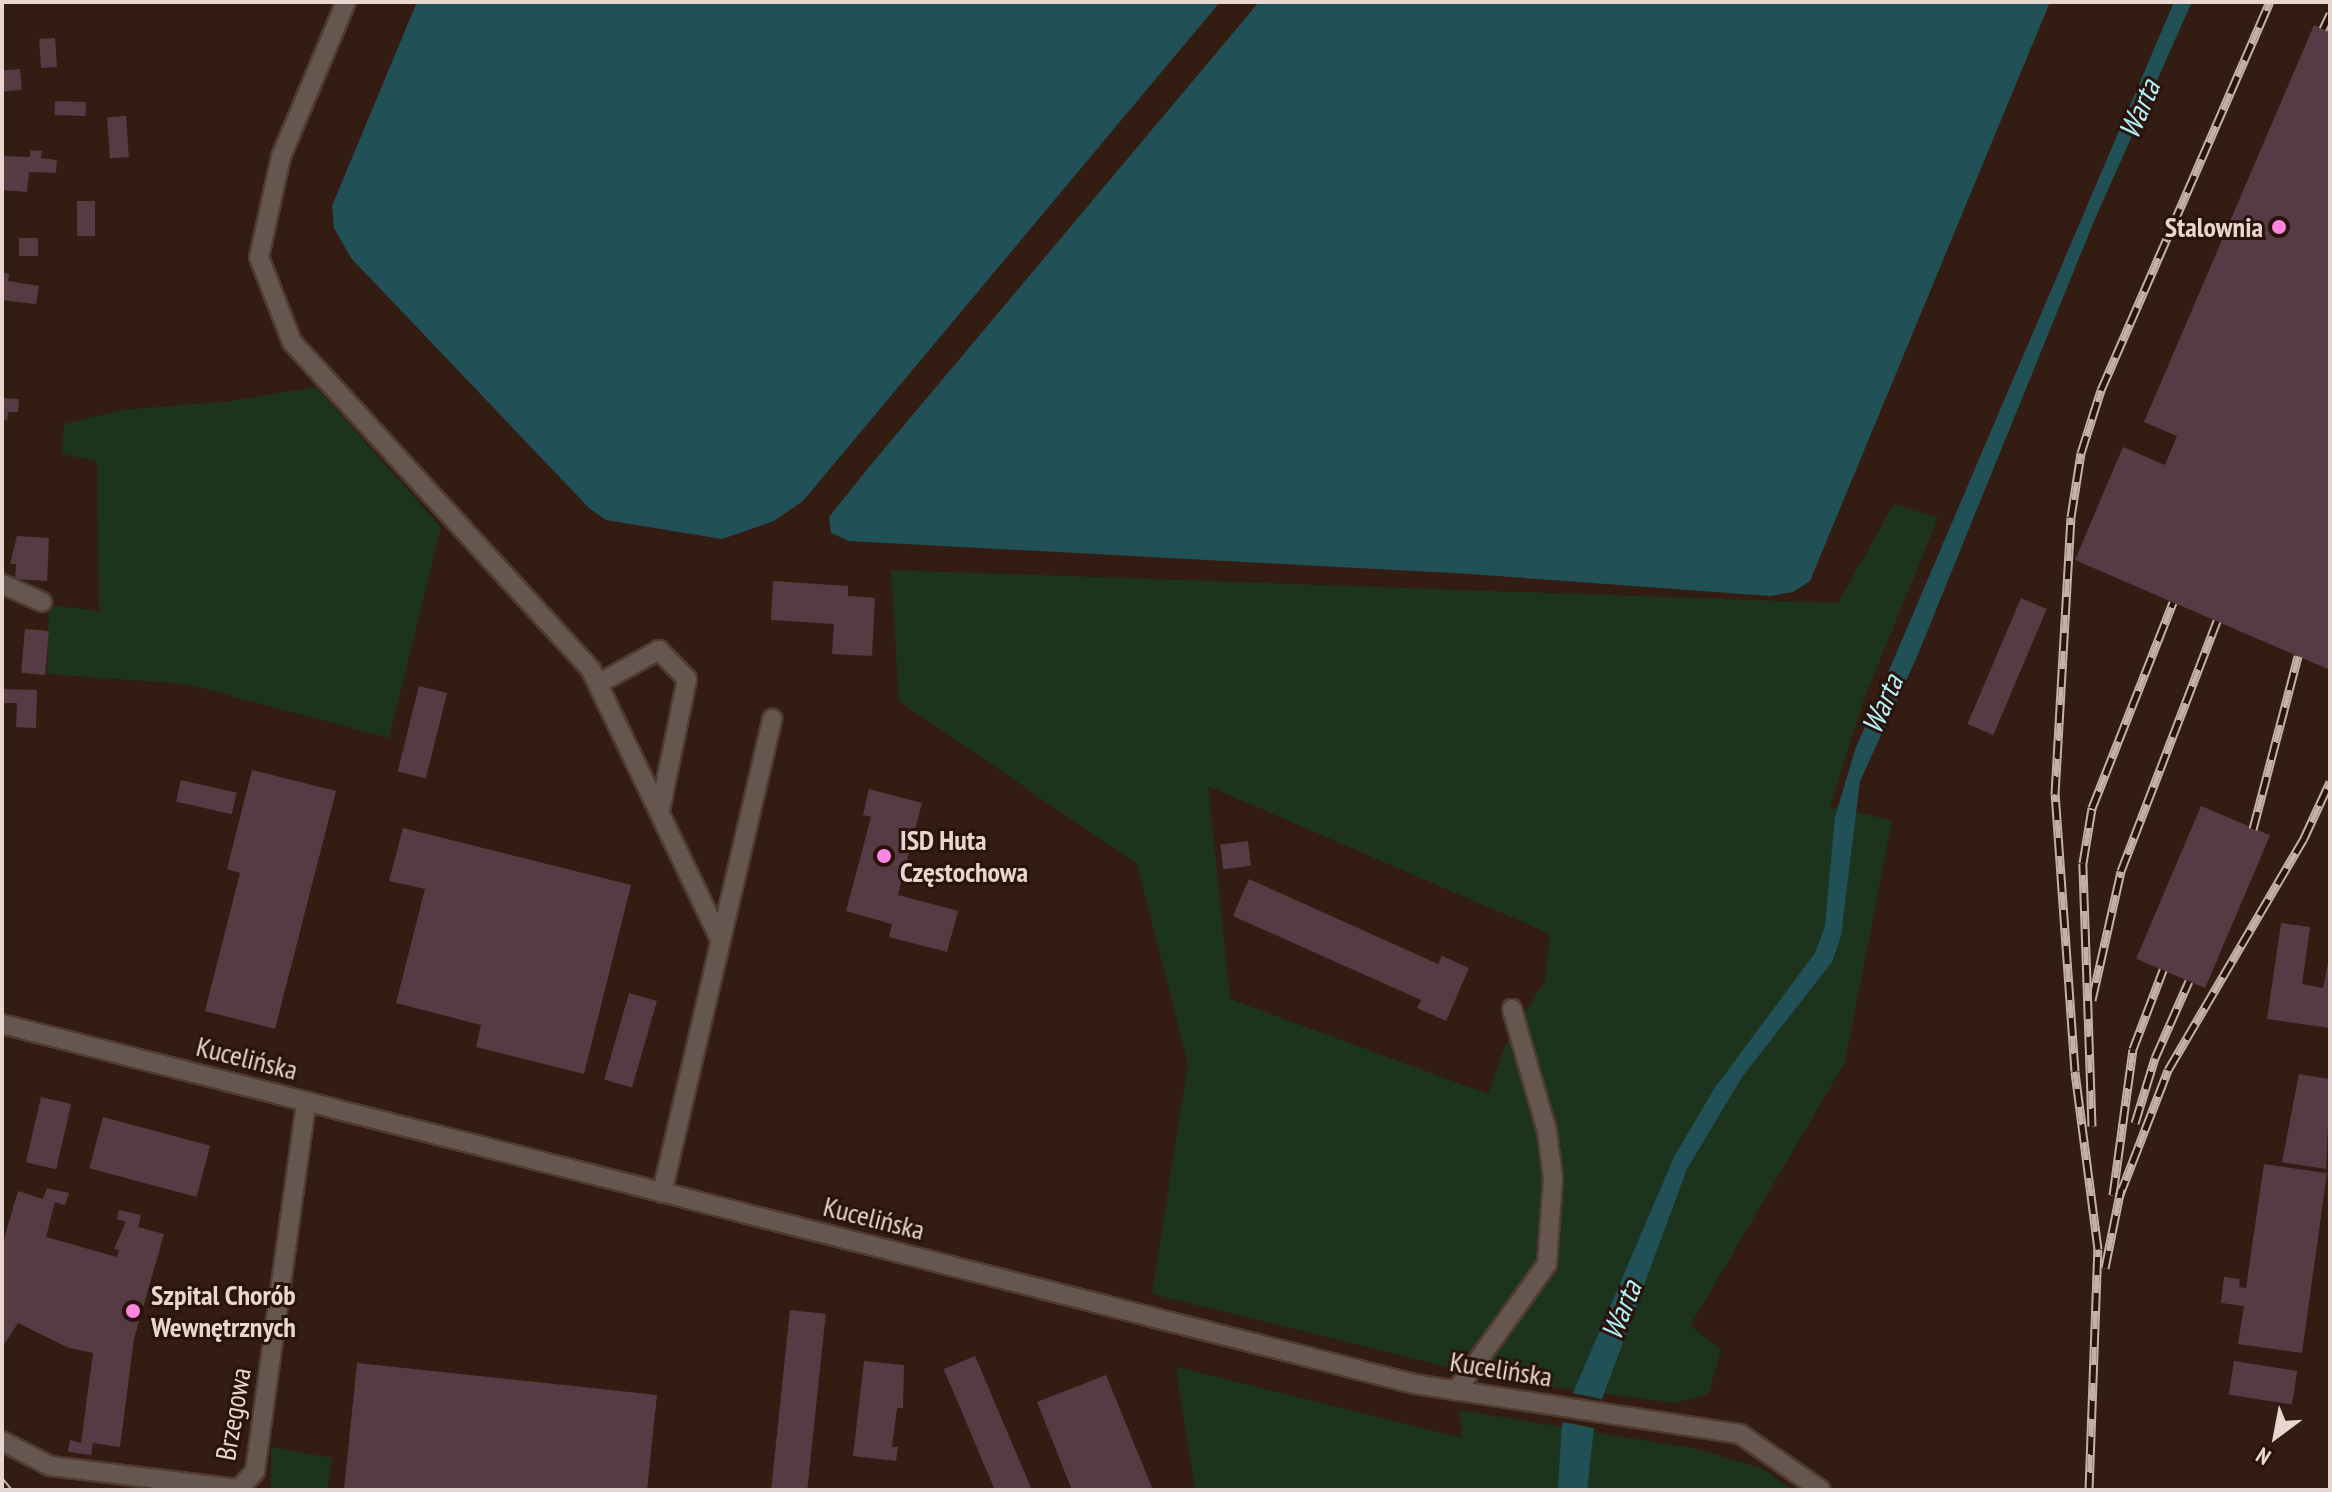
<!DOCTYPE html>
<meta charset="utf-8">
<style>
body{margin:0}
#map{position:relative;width:2332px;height:1492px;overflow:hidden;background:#331d13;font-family:"PT Sans Narrow",sans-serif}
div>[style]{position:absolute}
.green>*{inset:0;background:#1c341d}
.water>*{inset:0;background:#215057}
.building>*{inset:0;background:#563b45;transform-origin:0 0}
.roads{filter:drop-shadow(2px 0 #503b31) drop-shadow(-2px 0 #503b31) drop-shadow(0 2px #503b31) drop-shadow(0 -2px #503b31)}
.minor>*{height:18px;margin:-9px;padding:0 9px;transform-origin:9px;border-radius:9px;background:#65564f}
.tram>*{height:2px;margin:-1px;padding:0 1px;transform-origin:1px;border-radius:1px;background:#c2b1a9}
.rail>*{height:9px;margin-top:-4.5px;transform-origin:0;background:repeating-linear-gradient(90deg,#29130a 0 18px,#c2b1a9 0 36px);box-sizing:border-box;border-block:2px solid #c2b1a9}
.dots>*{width:22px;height:22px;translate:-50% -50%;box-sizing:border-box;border:4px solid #29130a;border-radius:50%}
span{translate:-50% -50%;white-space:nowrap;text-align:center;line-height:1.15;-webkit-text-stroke:6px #29130a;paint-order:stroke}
.poi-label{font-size:28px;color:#e7d7d0;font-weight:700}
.right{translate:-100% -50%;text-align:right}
.left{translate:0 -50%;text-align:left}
.street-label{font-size:28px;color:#e7d7d0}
.water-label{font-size:30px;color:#b0f0fb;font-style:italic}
.frame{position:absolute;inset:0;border:4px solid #e7d7d0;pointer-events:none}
.north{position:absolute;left:2236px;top:1396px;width:80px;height:80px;-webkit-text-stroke:6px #29130a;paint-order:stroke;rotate:212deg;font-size:22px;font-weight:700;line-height:32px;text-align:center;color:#e7d7d0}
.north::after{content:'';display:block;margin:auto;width:28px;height:36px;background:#e7d7d0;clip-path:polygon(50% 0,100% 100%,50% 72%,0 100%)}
</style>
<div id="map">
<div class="green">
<i style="clip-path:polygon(316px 387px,441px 527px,389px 738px,187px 684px,47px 674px,49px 605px,99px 611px,97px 461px,62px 454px,64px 424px,122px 410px,231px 401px)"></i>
<i style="clip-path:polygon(evenodd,1894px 504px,1938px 518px,1862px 704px,1830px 807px,1892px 820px,1845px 1062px,1690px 1326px,1721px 1349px,1709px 1393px,1676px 1403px,1501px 1380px,1152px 1294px,1188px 1064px,1137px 864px,899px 701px,891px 570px,1838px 603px,1894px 504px,1208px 786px,1550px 934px,1545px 981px,1506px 1044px,1488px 1094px,1230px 999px,1208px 786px)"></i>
<i style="clip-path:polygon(1176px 1367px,1463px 1438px,1459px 1410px,1696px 1449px,1761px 1468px,1793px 1490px,1195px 1490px)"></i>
<i style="clip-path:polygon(271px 1447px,332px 1458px,327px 1490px,271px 1490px)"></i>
</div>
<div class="water">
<i style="clip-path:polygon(417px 2px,1220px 2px,803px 501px,774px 521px,722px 539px,606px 520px,589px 508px,351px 258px,334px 228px,332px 206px)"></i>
<i style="clip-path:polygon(1259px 2px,2050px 2px,1810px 581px,1793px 592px,1770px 596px,1470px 574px,849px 541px,831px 533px,829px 517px,869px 467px)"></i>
<i style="clip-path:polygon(2174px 2px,2192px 2px,2097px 214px,1916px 659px,1860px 781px,1841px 936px,1832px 962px,1742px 1077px,1687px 1169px,1602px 1399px,1573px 1393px,1674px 1157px,1714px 1089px,1815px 953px,1825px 926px,1835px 817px,1855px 750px)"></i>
<i style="clip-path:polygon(1562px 1422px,1594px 1428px,1587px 1490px,1558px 1490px)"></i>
</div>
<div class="building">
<i style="clip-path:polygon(2314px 25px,2330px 32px,2330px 670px,2075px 560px,2123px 447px,2165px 465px,2177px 436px,2144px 422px)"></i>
<i style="left:55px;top:38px;width:29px;height:16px;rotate:86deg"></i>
<i style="left:20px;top:69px;width:21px;height:18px;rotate:85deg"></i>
<i style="left:55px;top:101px;width:31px;height:14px;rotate:2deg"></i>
<i style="left:126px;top:116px;width:41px;height:19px;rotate:86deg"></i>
<i style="clip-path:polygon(30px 150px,42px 151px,41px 158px,57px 160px,56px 173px,29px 172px,27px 192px,2px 190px,2px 156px,30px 157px)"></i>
<i style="left:77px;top:201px;width:18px;height:35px"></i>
<i style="left:19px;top:238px;width:19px;height:18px"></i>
<i style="clip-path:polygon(2px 272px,9px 274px,8px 281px,39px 286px,36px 304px,2px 300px)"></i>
<i style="clip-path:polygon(2px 398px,19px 399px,18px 412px,8px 412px,7px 420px,2px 419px)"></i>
<i style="clip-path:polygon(17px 536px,49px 538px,47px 581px,15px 579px,16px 564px,10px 564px)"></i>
<i style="clip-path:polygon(773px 581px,848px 586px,848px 596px,875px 598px,872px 656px,832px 654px,834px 624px,771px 620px)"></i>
<i style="left:2021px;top:598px;width:28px;height:137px;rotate:23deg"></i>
<i style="left:25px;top:629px;width:24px;height:44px;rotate:5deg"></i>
<i style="left:419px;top:686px;width:29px;height:88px;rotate:14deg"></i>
<i style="clip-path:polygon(2px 689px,37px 690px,36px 728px,16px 727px,17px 703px,2px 703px)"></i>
<i style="clip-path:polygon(252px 770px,336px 791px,275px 1029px,205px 1011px,240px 873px,227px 869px)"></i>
<i style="left:181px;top:780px;width:57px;height:22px;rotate:13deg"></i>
<i style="clip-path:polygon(869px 789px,922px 803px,898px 895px,958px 911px,947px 952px,889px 937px,892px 924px,846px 911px,871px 817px,863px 815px)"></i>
<i style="left:2201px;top:806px;width:75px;height:166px;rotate:23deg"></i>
<i style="clip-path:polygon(403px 828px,631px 885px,584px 1074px,476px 1047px,481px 1025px,396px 1003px,425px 889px,389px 881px)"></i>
<i style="left:1248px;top:841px;width:25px;height:28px;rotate:83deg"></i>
<i style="clip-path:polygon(1249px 879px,1438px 964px,1442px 956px,1469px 968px,1446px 1021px,1417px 1008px,1421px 1000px,1233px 916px)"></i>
<i style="clip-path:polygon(2281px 923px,2310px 927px,2302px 984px,2323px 988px,2330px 953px,2330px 1028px,2267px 1019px)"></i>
<i style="left:629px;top:993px;width:29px;height:90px;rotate:16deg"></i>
<i style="clip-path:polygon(2299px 1074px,2330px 1079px,2326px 1169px,2282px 1162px)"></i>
<i style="left:41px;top:1097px;width:31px;height:67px;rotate:13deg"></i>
<i style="left:103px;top:1117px;width:111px;height:53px;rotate:15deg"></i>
<i style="clip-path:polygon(2264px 1164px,2327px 1173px,2302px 1353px,2238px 1344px,2244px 1306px,2221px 1303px,2224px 1277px,2240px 1279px,2239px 1287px,2246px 1288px)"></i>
<i style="clip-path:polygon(47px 1188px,69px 1193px,65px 1205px,55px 1202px,46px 1237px,117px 1257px,119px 1250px,114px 1249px,126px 1222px,117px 1219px,119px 1210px,141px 1215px,138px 1227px,164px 1234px,134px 1339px,120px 1447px,93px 1443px,91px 1455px,68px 1452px,70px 1440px,81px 1443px,93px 1353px,69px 1348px,18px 1323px,2px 1348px,2px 1246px,18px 1191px,43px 1199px)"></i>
<i style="left:790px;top:1310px;width:36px;height:181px;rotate:6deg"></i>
<i style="left:975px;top:1356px;width:145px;height:34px;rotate:67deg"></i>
<i style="clip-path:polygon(864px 1361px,904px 1365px,903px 1408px,897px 1408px,892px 1447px,898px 1447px,896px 1461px,853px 1456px)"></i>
<i style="left:2234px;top:1361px;width:64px;height:34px;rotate:9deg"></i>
<i style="clip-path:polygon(357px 1363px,657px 1395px,647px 1490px,344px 1490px)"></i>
<i style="clip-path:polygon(1106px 1375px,1153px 1490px,1072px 1490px,1037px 1402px)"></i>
</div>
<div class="roads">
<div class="minor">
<i style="left:346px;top:2px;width:168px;rotate:112.8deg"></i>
<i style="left:281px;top:157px;width:102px;rotate:102.4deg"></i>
<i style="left:259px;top:257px;width:91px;rotate:68.8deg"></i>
<i style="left:292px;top:342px;width:444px;rotate:47.6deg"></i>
<i style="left:591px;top:670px;width:296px;rotate:64.4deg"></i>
<i style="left:2px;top:584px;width:44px;rotate:24.2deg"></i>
<i style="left:598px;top:684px;width:70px;rotate:-29.1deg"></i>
<i style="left:659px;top:650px;width:40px;rotate:46deg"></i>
<i style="left:687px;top:679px;width:135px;rotate:101.6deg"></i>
<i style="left:2px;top:1024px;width:1457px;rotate:14.3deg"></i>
<i style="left:1414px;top:1384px;width:330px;rotate:8.7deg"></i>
<i style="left:1740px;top:1434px;width:98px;rotate:34.7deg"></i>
<i style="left:662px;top:1193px;width:487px;rotate:-76.9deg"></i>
<i style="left:1456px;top:1391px;width:156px;rotate:-54.4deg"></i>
<i style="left:1547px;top:1264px;width:86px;rotate:-86deg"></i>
<i style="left:1553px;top:1178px;width:47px;rotate:-97.3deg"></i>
<i style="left:1547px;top:1131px;width:127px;rotate:-106deg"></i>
<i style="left:2px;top:1441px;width:54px;rotate:27.5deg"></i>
<i style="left:50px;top:1466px;width:190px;rotate:6.9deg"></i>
<i style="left:239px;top:1489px;width:24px;rotate:-48deg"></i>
<i style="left:255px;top:1471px;width:373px;rotate:-82.1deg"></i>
</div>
</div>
<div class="tram">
<i style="left:2px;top:1478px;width:16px;rotate:50deg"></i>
</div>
<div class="rail">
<i style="left:2323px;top:29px;width:17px;rotate:-65deg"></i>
<i style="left:2253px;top:829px;width:179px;rotate:-75.4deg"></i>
<i style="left:2092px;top:1000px;width:132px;rotate:-77.3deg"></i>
<i style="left:2121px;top:871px;width:268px;rotate:-69deg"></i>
<i style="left:2135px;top:1123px;width:68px;rotate:-72.9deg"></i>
<i style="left:2155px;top:1058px;width:84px;rotate:-66.2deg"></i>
<i style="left:2092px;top:1126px;width:263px;rotate:-92deg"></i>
<i style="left:2083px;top:863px;width:56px;rotate:-80.7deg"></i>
<i style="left:2092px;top:808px;width:221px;rotate:-68.5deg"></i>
<i style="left:2113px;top:1195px;width:147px;rotate:-82.2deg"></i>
<i style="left:2133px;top:1049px;width:85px;rotate:-69.2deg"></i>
<i style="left:2119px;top:1197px;width:136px;rotate:-68.9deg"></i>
<i style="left:2168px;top:1070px;width:269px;rotate:-59.6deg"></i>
<i style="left:2304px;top:838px;width:62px;rotate:-65.1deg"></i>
<i style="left:2105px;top:1268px;width:81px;rotate:-78.6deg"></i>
<i style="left:2089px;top:1490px;width:241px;rotate:-87.9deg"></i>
<i style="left:2098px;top:1249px;width:179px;rotate:-97.4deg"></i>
<i style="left:2075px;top:1071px;width:278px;rotate:-94.1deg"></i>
<i style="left:2055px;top:794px;width:277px;rotate:-86.7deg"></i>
<i style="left:2071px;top:517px;width:65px;rotate:-81.1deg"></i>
<i style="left:2081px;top:453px;width:66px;rotate:-72.4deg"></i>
<i style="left:2101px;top:390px;width:423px;rotate:-66.5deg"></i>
</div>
<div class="dots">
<i style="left:2279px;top:227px;background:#fe85e0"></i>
<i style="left:884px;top:856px;background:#fe85e0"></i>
<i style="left:133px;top:1311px;background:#fe85e0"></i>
</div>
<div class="poi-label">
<span class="right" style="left:2263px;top:227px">Stalownia</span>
<span class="left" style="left:900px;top:856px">ISD Huta<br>Częstochowa</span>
<span class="left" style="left:151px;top:1311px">Szpital Chorób<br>Wewnętrznych</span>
</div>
<div class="street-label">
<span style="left:247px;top:1058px;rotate:14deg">Kucelińska</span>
<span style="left:874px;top:1218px;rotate:14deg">Kucelińska</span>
<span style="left:1501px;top:1369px;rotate:9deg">Kucelińska</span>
<span style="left:233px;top:1414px;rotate:-80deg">Brzegowa</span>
</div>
<div class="water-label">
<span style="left:2139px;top:109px;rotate:-67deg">Warta</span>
<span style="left:1882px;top:704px;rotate:-67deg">Warta</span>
<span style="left:1621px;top:1310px;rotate:-68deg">Warta</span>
</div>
<div class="frame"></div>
<div class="north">N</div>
</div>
